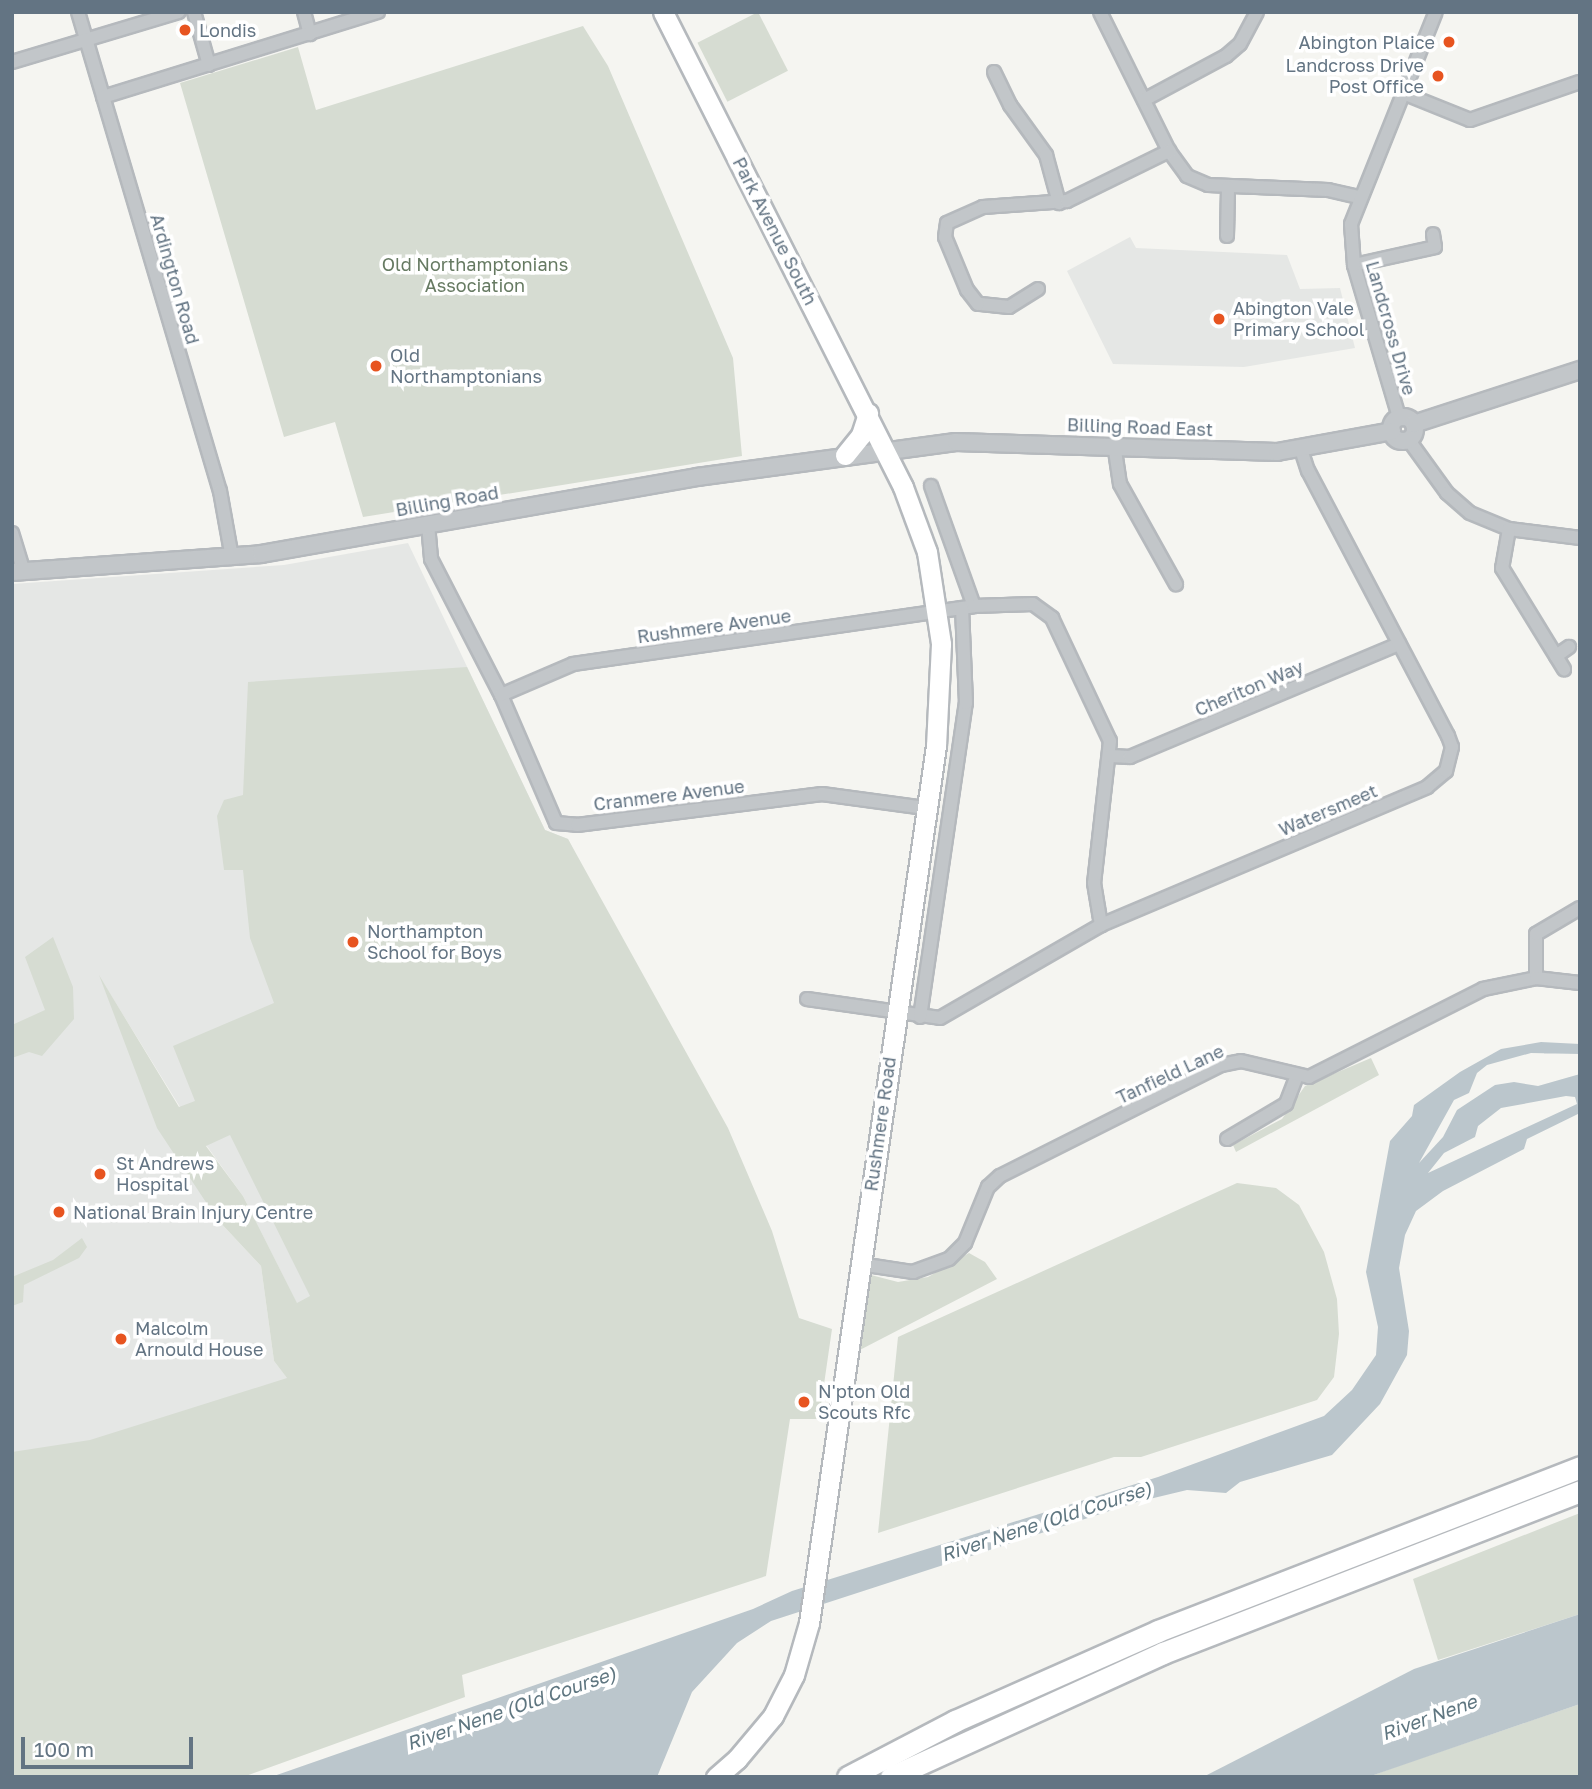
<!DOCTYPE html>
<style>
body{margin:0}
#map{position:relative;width:1592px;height:1789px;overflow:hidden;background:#f5f5f1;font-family:"Golos Text",sans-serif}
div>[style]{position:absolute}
.built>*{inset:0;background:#e5e7e5}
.green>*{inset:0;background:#d6dcd2;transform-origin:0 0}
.water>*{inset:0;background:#bbc6cc}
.roads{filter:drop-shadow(2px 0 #b5b9bd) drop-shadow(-2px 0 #b5b9bd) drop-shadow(0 2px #b5b9bd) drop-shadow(0 -2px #b5b9bd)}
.minor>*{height:12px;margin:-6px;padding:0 6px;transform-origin:6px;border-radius:6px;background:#c2c6c9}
.tertiary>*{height:16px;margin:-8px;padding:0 8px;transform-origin:8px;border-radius:8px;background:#c2c6c9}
.tertiary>.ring{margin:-8px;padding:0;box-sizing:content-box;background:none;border:16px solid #c2c6c9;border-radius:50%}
.primary>*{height:19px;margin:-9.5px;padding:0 9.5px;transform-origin:9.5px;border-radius:9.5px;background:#fff}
.trunk>*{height:21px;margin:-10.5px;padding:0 10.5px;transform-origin:10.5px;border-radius:10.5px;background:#fff}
.dots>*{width:19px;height:19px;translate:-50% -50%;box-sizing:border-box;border:4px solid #fff;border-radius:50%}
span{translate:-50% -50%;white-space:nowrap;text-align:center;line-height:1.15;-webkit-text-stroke:7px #fff;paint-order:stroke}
.poi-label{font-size:18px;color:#637483}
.left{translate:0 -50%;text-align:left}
.right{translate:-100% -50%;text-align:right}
.street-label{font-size:18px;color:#637483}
.park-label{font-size:18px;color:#667a62}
.water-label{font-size:19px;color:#5f7680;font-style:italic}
.frame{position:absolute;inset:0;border:14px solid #637483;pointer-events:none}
.scale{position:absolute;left:21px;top:1737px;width:172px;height:32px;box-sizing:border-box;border:4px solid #637483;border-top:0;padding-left:9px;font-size:21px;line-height:24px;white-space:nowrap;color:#637483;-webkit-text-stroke:5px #fff;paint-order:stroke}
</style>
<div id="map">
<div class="built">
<i style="clip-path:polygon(1130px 237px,1136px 248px,1287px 255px,1300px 289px,1340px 288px,1355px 348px,1244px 367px,1113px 364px,1067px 271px)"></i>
<i style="clip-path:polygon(408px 543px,545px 830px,568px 839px,603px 909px,308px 1326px,243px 1196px,188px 1120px,101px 979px,217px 1219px,261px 1266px,274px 1361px,302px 1397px,12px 1777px,12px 584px,284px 565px)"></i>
</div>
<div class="green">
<i style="left:758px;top:12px;width:66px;height:68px;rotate:63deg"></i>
<i style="clip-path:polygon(583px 26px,608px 66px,733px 358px,742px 456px,363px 517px,335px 422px,284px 437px,180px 83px,298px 47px,316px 110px)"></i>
<i style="clip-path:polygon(evenodd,467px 667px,545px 830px,568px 839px,728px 1128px,772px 1231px,799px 1318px,832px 1329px,819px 1419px,790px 1419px,766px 1576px,462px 1675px,465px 1697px,243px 1777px,12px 1777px,12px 1452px,90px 1440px,287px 1378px,274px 1361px,261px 1266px,217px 1219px,157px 1128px,99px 975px,179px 1107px,195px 1101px,173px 1046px,274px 1003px,250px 938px,243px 870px,224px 870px,217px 816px,224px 800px,243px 795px,248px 682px,467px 667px,230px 1135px,310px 1296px,297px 1303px,243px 1196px,206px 1146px,230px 1135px)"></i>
<i style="clip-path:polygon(53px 937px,73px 987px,74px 1019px,42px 1056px,29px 1052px,12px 1058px,12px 1025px,45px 1010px,25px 957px)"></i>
<i style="clip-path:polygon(1371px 1058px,1379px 1075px,1236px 1152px,1233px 1145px,1282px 1119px,1305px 1086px)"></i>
<i style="clip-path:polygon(1237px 1183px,1276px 1188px,1299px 1205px,1324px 1252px,1337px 1299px,1339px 1334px,1334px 1377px,1317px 1400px,1141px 1457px,1114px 1457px,878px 1533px,898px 1337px)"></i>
<i style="clip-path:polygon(82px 1238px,87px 1247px,79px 1258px,24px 1285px,23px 1302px,12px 1306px,12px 1277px,53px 1260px)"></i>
<i style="clip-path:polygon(969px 1253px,985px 1262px,997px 1279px,854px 1353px,871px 1275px,898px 1282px,928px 1277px)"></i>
<i style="clip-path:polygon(1580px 1513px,1580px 1614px,1438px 1660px,1413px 1579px)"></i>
<i style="clip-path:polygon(1580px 1704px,1580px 1777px,1368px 1777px,1401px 1765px)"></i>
</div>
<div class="water">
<i style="clip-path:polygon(evenodd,1541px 1042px,1580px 1044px,1580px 1054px,1531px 1053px,1487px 1065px,1477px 1073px,1469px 1093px,1454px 1100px,1419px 1163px,1443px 1137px,1457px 1110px,1495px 1085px,1514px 1082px,1538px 1086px,1580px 1074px,1580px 1113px,1527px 1139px,1524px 1149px,1443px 1191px,1416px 1211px,1405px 1235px,1399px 1268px,1409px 1331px,1407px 1355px,1380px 1404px,1332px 1455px,1240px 1482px,1226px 1493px,1187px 1490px,1137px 1502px,771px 1621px,737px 1643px,692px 1692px,657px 1777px,271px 1777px,753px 1609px,792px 1591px,1158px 1477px,1324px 1416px,1352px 1390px,1376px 1355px,1378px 1327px,1366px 1272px,1390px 1141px,1412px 1116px,1414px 1105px,1460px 1072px,1501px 1049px,1541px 1042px,1566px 1096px,1575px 1097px,1577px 1104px,1428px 1173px,1444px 1153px,1475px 1137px,1478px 1126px,1501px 1108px,1566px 1096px)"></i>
<i style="clip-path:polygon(1580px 1614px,1580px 1704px,1368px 1777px,1203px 1777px,1414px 1669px)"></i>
</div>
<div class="roads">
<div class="minor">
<i style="left:78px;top:12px;width:500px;rotate:73.5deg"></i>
<i style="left:220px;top:491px;width:68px;rotate:79.8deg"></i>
<i style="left:194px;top:12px;width:55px;rotate:74.2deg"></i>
<i style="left:304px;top:12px;width:23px;rotate:75deg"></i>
<i style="left:1100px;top:12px;width:155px;rotate:63.6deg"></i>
<i style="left:1169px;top:151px;width:31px;rotate:54deg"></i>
<i style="left:1187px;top:176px;width:23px;rotate:23deg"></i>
<i style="left:1208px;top:185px;width:120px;rotate:2.4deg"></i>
<i style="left:1328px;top:190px;width:32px;rotate:13deg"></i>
<i style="left:12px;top:62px;width:174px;rotate:-16.7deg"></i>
<i style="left:994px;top:72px;width:37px;rotate:64deg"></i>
<i style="left:1010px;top:105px;width:62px;rotate:54.2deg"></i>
<i style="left:1046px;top:155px;width:50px;rotate:74.8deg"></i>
<i style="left:1403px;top:93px;width:72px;rotate:21.9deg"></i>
<i style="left:1470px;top:120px;width:116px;rotate:-19.1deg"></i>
<i style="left:103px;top:97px;width:288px;rotate:-17.2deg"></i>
<i style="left:1144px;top:100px;width:93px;rotate:-28.2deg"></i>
<i style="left:1226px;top:56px;width:18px;rotate:-41deg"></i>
<i style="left:1240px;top:44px;width:36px;rotate:-62deg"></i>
<i style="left:1227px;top:236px;width:49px;rotate:-88.8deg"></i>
<i style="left:1354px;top:265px;width:83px;rotate:-12.5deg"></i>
<i style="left:1435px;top:247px;width:13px;rotate:-99deg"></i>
<i style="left:1038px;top:289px;width:34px;rotate:148deg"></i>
<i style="left:1009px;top:307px;width:31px;rotate:-174deg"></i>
<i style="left:978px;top:304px;width:18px;rotate:-128deg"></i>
<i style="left:967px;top:290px;width:57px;rotate:-112.5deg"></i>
<i style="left:945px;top:237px;width:14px;rotate:-82deg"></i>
<i style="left:947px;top:223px;width:39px;rotate:-24deg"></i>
<i style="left:983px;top:207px;width:84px;rotate:-4.1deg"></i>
<i style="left:1067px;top:201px;width:114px;rotate:-26.1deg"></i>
<i style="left:1399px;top:417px;width:159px;rotate:-106.5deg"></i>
<i style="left:1354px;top:265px;width:41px;rotate:-94.2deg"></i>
<i style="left:1351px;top:224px;width:228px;rotate:-68.2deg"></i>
<i style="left:1408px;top:439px;width:67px;rotate:54.2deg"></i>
<i style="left:1447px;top:493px;width:30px;rotate:41deg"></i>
<i style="left:1470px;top:513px;width:42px;rotate:22.3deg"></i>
<i style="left:1509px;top:529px;width:72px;rotate:7.2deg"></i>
<i style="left:1114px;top:444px;width:40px;rotate:81.5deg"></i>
<i style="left:1120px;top:484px;width:115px;rotate:60.8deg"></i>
<i style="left:931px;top:486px;width:127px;rotate:70.3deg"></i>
<i style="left:428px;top:524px;width:35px;rotate:85deg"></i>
<i style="left:431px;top:559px;width:153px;rotate:62.8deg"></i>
<i style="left:501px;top:695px;width:139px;rotate:66.7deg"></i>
<i style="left:556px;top:823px;width:21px;rotate:5deg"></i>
<i style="left:577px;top:825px;width:247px;rotate:-7.2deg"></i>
<i style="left:822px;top:794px;width:104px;rotate:7.7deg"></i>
<i style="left:1509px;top:529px;width:40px;rotate:100deg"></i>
<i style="left:1502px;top:568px;width:119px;rotate:58.5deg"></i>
<i style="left:12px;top:533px;width:39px;rotate:73deg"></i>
<i style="left:1556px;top:656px;width:16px;rotate:-35deg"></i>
<i style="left:501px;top:695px;width:78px;rotate:-23.3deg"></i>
<i style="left:573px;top:664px;width:405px;rotate:-8.2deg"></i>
<i style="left:974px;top:606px;width:59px;rotate:-1.9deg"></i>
<i style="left:1033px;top:604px;width:24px;rotate:36deg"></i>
<i style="left:1052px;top:618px;width:136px;rotate:64.8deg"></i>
<i style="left:1110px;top:741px;width:143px;rotate:96.4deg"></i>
<i style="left:1094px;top:883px;width:43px;rotate:80.5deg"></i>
<i style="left:1111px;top:756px;width:19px;rotate:3deg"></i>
<i style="left:1130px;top:757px;width:292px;rotate:-22.8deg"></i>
<i style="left:1536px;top:978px;width:44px;rotate:-90deg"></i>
<i style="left:1536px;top:934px;width:51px;rotate:-30.6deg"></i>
<i style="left:807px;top:999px;width:134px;rotate:8.1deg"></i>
<i style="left:940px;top:1018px;width:186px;rotate:-30deg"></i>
<i style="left:1101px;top:925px;width:354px;rotate:-22.9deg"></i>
<i style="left:1427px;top:787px;width:25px;rotate:-40deg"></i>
<i style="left:1446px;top:771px;width:25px;rotate:-76deg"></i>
<i style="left:1452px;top:747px;width:12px;rotate:-110deg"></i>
<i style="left:1448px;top:736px;width:300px;rotate:-117.8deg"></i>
<i style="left:1308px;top:471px;width:23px;rotate:-108deg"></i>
<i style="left:920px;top:1017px;width:317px;rotate:-81.7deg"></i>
<i style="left:966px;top:703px;width:95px;rotate:-92.4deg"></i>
<i style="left:1227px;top:1139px;width:69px;rotate:-30.7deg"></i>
<i style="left:1286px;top:1104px;width:30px;rotate:-69deg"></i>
<i style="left:860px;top:1264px;width:54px;rotate:8.6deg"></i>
<i style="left:913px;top:1272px;width:38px;rotate:-20deg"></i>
<i style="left:949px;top:1259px;width:23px;rotate:-45deg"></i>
<i style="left:965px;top:1243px;width:61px;rotate:-67.7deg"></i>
<i style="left:988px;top:1187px;width:16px;rotate:-43deg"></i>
<i style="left:1000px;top:1176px;width:247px;rotate:-26.7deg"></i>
<i style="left:1221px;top:1065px;width:20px;rotate:-11deg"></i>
<i style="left:1241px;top:1061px;width:70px;rotate:13.2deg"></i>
<i style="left:1309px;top:1077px;width:195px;rotate:-26.8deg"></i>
<i style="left:1483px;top:989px;width:54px;rotate:-11.7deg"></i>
<i style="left:1536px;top:978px;width:44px;rotate:6.5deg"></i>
</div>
<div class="tertiary">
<i class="ring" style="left:1391px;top:417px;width:8px;height:8px"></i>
<i style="left:1414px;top:424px;width:175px;rotate:-18deg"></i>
<i style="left:12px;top:572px;width:250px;rotate:-4.1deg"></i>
<i style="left:261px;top:554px;width:443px;rotate:-10deg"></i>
<i style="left:697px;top:477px;width:261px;rotate:-7.7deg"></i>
<i style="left:956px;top:442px;width:321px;rotate:1.8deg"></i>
<i style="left:1277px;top:452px;width:117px;rotate:-10.3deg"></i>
</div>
<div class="primary">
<i style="left:663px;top:12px;width:532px;rotate:63.19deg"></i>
<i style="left:903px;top:487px;width:69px;rotate:69.7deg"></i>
<i style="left:927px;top:552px;width:93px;rotate:81.3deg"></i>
<i style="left:941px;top:644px;width:102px;rotate:92.8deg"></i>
<i style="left:936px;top:746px;width:886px;rotate:98.24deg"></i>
<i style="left:809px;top:1623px;width:54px;rotate:106.1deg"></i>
<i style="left:794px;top:1675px;width:46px;rotate:117.1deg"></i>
<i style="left:773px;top:1716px;width:56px;rotate:129.9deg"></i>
<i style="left:737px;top:1759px;width:28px;rotate:139deg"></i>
<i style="left:845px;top:455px;width:26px;rotate:-51deg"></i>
<i style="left:861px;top:435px;width:23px;rotate:-72deg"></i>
</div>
<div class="trunk">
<i style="left:848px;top:1777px;width:121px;rotate:-27.6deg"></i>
<i style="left:955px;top:1721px;width:222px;rotate:-23.9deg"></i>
<i style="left:1158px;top:1631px;width:453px;rotate:-21.2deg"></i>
<i style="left:891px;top:1777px;width:299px;rotate:-24.5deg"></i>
<i style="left:1163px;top:1653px;width:447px;rotate:-21.2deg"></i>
</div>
</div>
<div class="dots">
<i style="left:185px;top:30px;background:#e75420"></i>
<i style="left:1449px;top:42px;background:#e75420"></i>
<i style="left:1438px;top:76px;background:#e75420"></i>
<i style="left:1219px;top:319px;background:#e75420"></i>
<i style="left:376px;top:366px;background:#e75420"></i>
<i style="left:353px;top:942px;background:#e75420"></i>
<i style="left:100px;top:1174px;background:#e75420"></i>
<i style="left:59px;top:1212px;background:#e75420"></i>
<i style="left:121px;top:1339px;background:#e75420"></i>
<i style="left:804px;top:1402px;background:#e75420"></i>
</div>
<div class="poi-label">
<span class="left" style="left:199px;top:30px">Londis</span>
<span class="right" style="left:1435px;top:42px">Abington Plaice</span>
<span class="right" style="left:1424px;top:76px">Landcross Drive<br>Post Office</span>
<span class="left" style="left:1233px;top:319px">Abington Vale<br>Primary School</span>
<span class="left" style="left:390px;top:366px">Old<br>Northamptonians</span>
<span class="left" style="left:367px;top:942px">Northampton<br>School for Boys</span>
<span class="left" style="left:116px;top:1174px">St Andrews<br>Hospital</span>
<span class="left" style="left:73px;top:1212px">National Brain Injury Centre</span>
<span class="left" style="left:135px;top:1339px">Malcolm<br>Arnould House</span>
<span class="left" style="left:818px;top:1402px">N'pton Old<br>Scouts Rfc</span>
</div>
<div class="street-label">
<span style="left:775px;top:231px;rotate:63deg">Park Avenue South</span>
<span style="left:175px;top:279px;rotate:74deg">Ardington Road</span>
<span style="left:1391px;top:328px;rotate:74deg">Landcross Drive</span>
<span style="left:1140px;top:427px;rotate:2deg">Billing Road East</span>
<span style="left:447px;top:501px;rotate:-10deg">Billing Road</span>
<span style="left:714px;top:626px;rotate:-8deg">Rushmere Avenue</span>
<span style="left:1249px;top:688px;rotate:-23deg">Cheriton Way</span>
<span style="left:669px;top:795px;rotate:-7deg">Cranmere Avenue</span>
<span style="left:1328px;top:810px;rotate:-23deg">Watersmeet</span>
<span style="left:1170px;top:1074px;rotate:-25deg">Tanfield Lane</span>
<span style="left:880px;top:1124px;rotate:-82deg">Rushmere Road</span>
</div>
<div class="park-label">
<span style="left:475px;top:275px">Old Northamptonians<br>Association</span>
</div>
<div class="water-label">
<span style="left:1046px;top:1521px;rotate:-18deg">River Nene (Old Course)</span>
<span style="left:511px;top:1708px;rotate:-19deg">River Nene (Old Course)</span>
<span style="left:1429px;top:1717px;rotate:-20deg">River Nene</span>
</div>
<div class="frame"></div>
<div class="scale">100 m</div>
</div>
